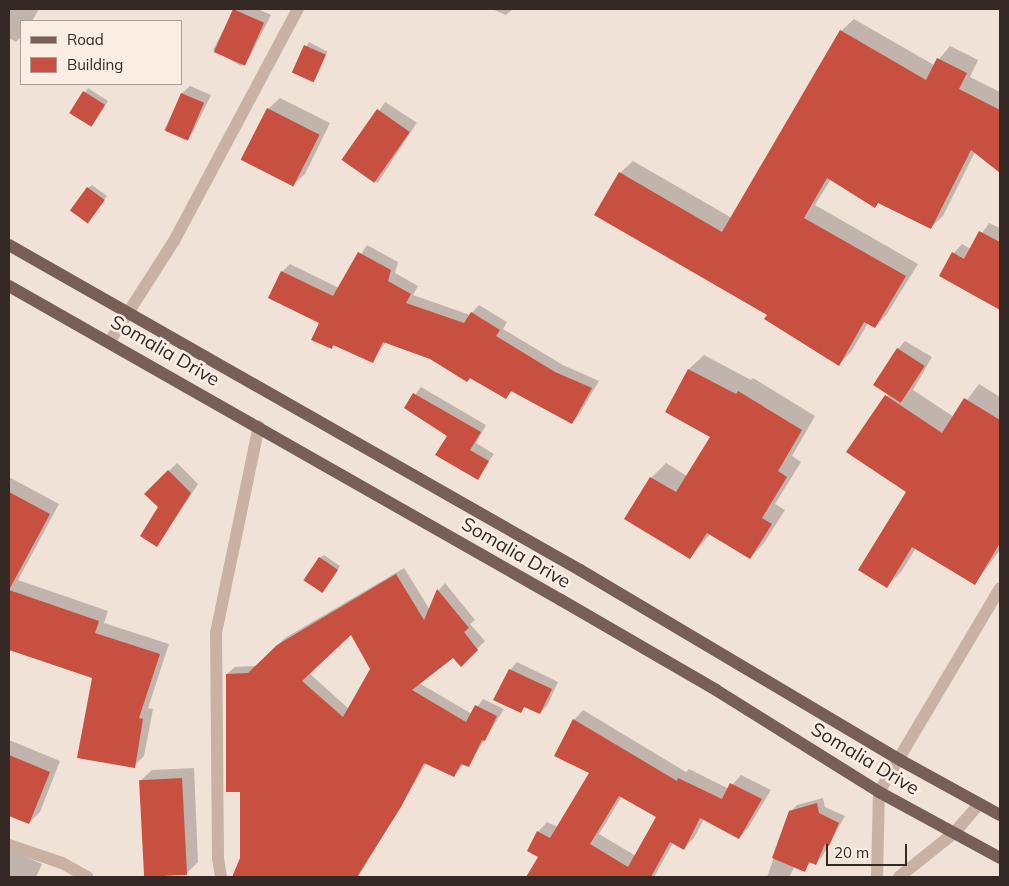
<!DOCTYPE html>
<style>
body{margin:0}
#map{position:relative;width:1009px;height:886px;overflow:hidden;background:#f1e2d8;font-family:Mulish,sans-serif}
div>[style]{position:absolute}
.shadow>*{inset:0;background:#0003;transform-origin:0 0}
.building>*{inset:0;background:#c85040;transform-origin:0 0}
.minor>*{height:12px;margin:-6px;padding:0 6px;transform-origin:6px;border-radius:6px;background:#c9b1a4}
.major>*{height:12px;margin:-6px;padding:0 6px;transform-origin:6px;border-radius:6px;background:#775e57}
span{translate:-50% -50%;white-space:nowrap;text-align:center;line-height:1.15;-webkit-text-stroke:5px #f9ede4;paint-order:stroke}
.street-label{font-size:19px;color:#352926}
.frame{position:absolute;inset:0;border:10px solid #352926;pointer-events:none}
.legend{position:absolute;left:20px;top:20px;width:162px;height:65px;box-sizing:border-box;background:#f9ede4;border:1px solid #ab9f98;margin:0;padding:6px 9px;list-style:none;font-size:15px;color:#352926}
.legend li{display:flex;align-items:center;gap:10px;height:25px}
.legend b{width:25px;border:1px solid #ab9f98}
.scale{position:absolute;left:826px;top:844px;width:81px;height:22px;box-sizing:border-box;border:2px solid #352926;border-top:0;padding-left:6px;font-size:15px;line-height:18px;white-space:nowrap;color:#352926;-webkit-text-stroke:4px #f9ede4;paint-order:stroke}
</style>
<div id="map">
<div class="shadow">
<i style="clip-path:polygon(9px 9px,39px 9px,32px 21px,21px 21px,21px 37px,16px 42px,9px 38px)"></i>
<i style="clip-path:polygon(234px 9px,258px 9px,271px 15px,249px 58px,241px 66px,213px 50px)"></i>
<i style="clip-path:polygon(492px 9px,513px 9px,506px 15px)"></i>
<i style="clip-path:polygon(854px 19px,934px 65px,950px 46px,978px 60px,970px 77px,1000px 92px,1000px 172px,975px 152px,943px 216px,930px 228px,831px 179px,815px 205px,918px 264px,887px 314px,875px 327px,868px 323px,851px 352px,839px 364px,769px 315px,620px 173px,633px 161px,732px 218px,841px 31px)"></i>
<i style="left:309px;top:42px;width:21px;height:34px;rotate:28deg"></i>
<i style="clip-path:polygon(190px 86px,211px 95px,193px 132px,185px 140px,164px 130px,182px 93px)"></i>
<i style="left:88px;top:88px;width:24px;height:30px;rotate:33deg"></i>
<i style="clip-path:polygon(280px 98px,330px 123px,305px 174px,293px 185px,268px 109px)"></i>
<i style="left:385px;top:102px;width:38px;height:72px;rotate:33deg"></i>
<i style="clip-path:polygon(92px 185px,107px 196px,90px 219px,88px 188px)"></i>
<i style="clip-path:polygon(989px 223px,1000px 228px,1000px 301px,995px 306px,954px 253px,962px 244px,971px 249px)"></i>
<i style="clip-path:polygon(367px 245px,398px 262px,395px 273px,418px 286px,413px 295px,470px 315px,479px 305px,507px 322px,503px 329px,563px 365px,599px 381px,579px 415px,572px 423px,513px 390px,506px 397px,430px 358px,386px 342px,372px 362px,335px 345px,332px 347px,320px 322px,282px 272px,290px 264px,339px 288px)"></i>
<i style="clip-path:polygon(905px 341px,932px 357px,913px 390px,954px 417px,979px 384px,1000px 397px,1000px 550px,975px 583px,916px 548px,901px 572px,887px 586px,908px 492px,848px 452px,889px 393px,898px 349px)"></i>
<i style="clip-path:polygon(704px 355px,751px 380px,753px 378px,815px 416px,792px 456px,801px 462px,775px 504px,785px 510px,764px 543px,750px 558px,710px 534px,690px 558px,626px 519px,651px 478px,666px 463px,687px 476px,712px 436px,667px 412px,689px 369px)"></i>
<i style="clip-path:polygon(421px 387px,486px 425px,476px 443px,494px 454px,477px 478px,448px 435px,406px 407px)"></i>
<i style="clip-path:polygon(177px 463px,198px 484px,157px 546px,159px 507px,146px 494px)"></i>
<i style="clip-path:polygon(9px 477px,59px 504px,18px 580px,108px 611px,104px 623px,169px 644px,148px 708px,153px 709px,144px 756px,134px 766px,93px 677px,9px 644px)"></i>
<i style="clip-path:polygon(324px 555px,340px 566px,324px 588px,320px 558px)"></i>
<i style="clip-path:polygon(evenodd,404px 568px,430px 610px,439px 590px,445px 583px,475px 620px,470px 624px,485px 641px,461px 665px,453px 656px,419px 683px,472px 714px,483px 699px,504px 709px,468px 766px,464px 764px,454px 776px,427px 762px,358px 877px,233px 877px,241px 858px,241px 791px,227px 674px,235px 667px,257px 666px,285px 638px,404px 568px,351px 633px,372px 669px,349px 709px,309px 673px,351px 633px)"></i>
<i style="clip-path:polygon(517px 662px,558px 682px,547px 706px,539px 713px,525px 706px,521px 711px,510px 670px)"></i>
<i style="clip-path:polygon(evenodd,583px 710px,686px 772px,689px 769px,729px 789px,741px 775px,771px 790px,748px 828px,739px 838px,704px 819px,694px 838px,684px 848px,673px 843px,654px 877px,531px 877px,528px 876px,540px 856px,538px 832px,547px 822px,558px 827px,590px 773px,574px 720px,583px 710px,622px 796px,658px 817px,636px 856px,599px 834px,622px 796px)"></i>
<i style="clip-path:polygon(9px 740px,60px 761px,40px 812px,29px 823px,9px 815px)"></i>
<i style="clip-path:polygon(194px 768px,198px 862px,187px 873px,140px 781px,152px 770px)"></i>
<i style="clip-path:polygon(823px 798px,825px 807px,845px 816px,822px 857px,816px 863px,812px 861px,804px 870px,795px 866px,789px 877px,767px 877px,790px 812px,797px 805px)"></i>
<i style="clip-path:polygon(9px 849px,42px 864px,36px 877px,9px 877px)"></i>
</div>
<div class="building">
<i style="left:233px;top:9px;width:34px;height:47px;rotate:24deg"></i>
<i style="clip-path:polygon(840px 30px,926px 80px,937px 58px,967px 73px,959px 89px,1000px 110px,1000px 173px,971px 150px,931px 229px,878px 203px,875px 208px,827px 178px,804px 218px,906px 276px,875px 328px,864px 322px,839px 366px,764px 319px,767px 315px,594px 215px,619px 172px,722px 232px)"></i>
<i style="left:304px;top:45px;width:24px;height:30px;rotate:24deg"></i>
<i style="left:83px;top:91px;width:26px;height:26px;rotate:32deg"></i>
<i style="left:181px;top:93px;width:25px;height:41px;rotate:23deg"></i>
<i style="left:267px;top:108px;width:59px;height:58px;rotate:27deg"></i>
<i style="left:377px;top:109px;width:40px;height:62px;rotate:35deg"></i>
<i style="left:87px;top:187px;width:22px;height:29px;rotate:36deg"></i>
<i style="clip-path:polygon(979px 231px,1000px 242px,1000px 310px,939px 276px,952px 252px,964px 259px)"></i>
<i style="clip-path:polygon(358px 252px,391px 270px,388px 281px,411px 294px,406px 303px,464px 323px,471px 312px,500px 330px,496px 336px,555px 372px,592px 388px,572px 424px,511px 391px,506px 399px,470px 378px,467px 382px,430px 359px,383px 342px,373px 363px,333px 345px,332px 349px,311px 340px,319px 323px,268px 298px,281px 271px,333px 296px)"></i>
<i style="left:897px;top:348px;width:33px;height:44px;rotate:33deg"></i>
<i style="clip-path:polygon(688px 369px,736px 394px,738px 391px,802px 430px,778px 471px,787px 477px,762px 518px,772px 524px,750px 559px,707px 533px,690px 559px,624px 519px,650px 477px,676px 492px,710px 437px,665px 412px)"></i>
<i style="clip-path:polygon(413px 393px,481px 432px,470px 450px,489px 461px,478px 480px,435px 455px,447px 436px,404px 408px)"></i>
<i style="clip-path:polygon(885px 395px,942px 433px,964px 398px,1000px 420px,1000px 543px,975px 585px,912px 547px,887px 588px,858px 570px,906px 492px,846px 452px)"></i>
<i style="clip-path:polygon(168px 470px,191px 493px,157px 547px,140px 536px,158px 507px,144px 494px)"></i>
<i style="clip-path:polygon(9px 492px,50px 514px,9px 590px,99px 621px,95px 633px,160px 654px,139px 718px,143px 719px,135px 768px,77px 758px,92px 678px,9px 650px)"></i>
<i style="left:319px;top:557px;width:23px;height:28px;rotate:34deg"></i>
<i style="clip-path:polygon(evenodd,396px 574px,424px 620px,437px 589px,469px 628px,464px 632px,478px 650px,461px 667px,453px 658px,412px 690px,466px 722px,475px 705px,497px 716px,485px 741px,482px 740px,469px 767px,461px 764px,454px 777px,424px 763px,401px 807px,357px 877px,232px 877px,240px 858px,240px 792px,226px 792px,226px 674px,248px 673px,277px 645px,396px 574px,351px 635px,370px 669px,343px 717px,302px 681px,351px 635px)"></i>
<i style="clip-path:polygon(509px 669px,552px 689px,540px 714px,524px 707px,521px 713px,493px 700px)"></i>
<i style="clip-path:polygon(evenodd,573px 719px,677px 781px,678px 778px,722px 799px,730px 783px,762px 799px,739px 839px,700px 818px,684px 850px,670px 842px,651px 877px,526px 877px,538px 857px,527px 851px,537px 831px,550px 838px,589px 773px,554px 756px,573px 719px,619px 796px,656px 817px,628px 867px,590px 844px,619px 796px)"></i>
<i style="clip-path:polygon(9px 755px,50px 772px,29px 824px,9px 816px)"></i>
<i style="left:182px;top:778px;width:97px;height:43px;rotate:87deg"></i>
<i style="clip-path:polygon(817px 803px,819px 813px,839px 823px,829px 846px,825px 844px,816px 865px,809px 862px,805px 872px,772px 858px,789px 811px)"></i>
</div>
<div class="minor">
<i style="left:110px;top:341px;width:119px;rotate:-57.4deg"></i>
<i style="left:174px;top:241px;width:263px;rotate:-61.9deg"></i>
<i style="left:9px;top:845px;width:56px;rotate:18.8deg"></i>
<i style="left:62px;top:863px;width:29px;rotate:29deg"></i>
<i style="left:221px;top:877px;width:19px;rotate:-99deg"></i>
<i style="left:218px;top:858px;width:225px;rotate:-90.5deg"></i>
<i style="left:216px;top:633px;width:211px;rotate:-78.3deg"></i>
<i style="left:877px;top:877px;width:85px;rotate:-88.7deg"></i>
<i style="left:879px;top:792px;width:237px;rotate:-59.3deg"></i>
<i style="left:899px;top:877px;width:70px;rotate:-38.7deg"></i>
<i style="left:954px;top:833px;width:38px;rotate:-49deg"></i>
</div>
<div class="major">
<i style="left:9px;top:245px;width:657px;rotate:29.65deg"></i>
<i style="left:580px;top:570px;width:372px;rotate:30.7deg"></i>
<i style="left:900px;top:760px;width:114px;rotate:28.8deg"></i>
<i style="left:9px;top:286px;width:635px;rotate:29.63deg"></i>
<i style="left:561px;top:600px;width:179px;rotate:30.1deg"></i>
<i style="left:716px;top:690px;width:192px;rotate:32deg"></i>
<i style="left:879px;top:792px;width:138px;rotate:28.6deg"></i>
</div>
<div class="street-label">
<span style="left:165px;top:351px;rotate:30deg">Somalia Drive</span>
<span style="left:516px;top:553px;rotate:30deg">Somalia Drive</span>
<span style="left:865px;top:759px;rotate:31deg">Somalia Drive</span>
</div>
<div class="frame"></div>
<ul class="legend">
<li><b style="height:6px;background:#775e57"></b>Road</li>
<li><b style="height:14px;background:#c85040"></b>Building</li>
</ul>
<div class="scale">20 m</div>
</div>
